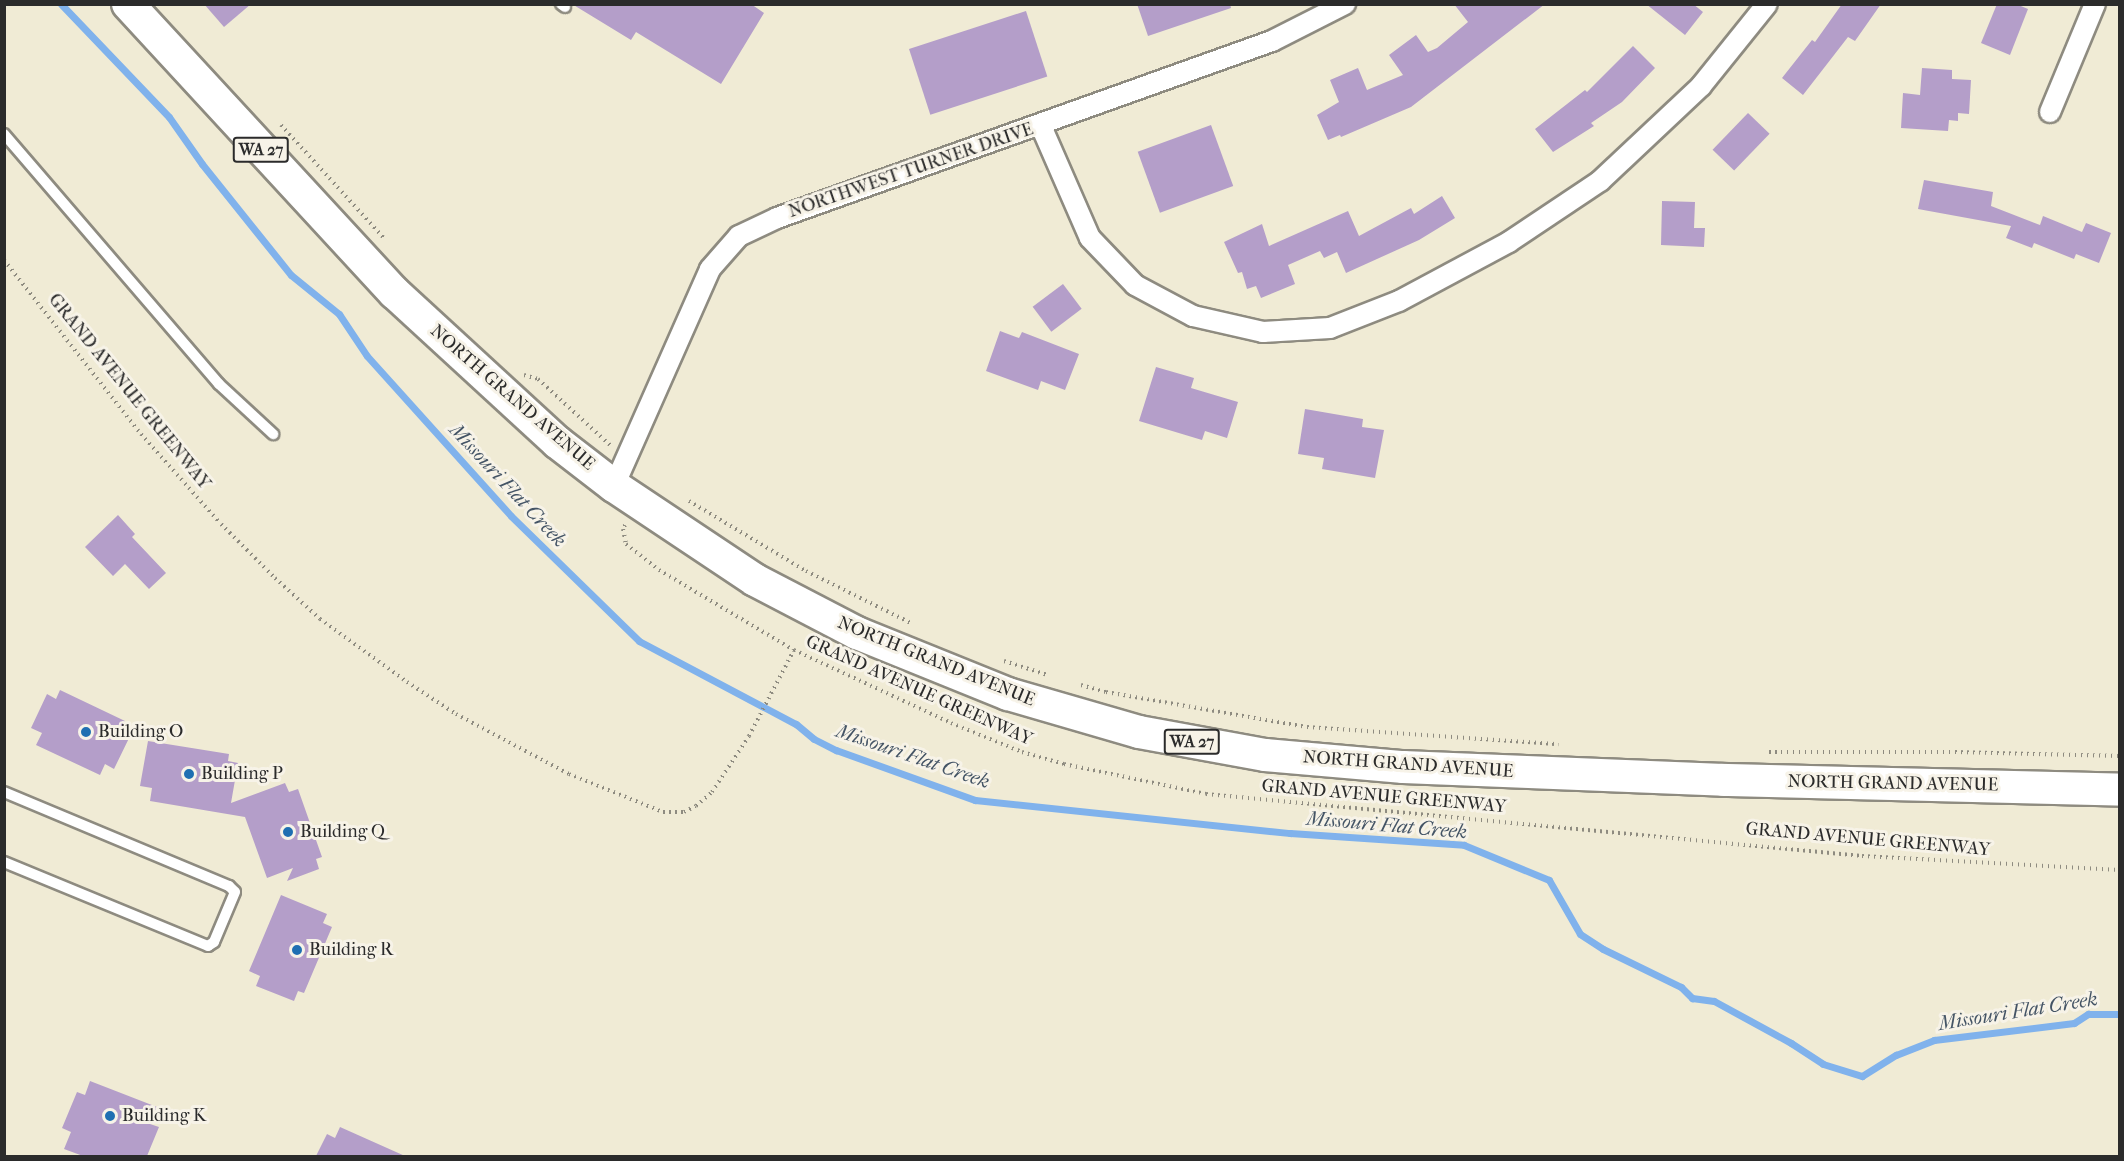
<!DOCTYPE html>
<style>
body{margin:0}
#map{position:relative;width:2124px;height:1161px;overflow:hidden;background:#f0ebd5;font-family:"IM FELL French Canon",serif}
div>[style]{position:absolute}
.stream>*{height:7px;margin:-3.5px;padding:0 3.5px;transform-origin:3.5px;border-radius:3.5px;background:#80b2ec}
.building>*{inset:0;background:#b49ec9;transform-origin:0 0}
.path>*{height:4px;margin-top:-2px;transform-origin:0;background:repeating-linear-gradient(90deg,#8e8b80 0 1.5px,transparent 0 6px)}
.roads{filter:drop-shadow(2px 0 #8e8b80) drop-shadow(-2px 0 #8e8b80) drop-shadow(0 2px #8e8b80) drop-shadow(0 -2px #8e8b80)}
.service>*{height:10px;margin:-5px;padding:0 5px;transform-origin:5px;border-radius:5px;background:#fff}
.minor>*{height:20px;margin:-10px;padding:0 10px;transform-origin:10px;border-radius:10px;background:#fff}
.primary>*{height:32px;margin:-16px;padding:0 16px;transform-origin:16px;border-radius:16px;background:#fff}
.dots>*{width:16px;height:16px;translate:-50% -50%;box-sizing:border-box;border:3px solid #f7f3e8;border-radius:50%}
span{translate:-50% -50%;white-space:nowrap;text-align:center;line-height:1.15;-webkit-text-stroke:6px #f7f3e8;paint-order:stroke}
.shield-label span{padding:2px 4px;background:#f7f3e8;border:2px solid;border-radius:4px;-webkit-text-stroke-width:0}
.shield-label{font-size:16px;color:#2b2b2b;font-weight:700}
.street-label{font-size:18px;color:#2b2b2b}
.poi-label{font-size:18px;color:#2b2b2b}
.left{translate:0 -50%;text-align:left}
.water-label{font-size:20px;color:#445465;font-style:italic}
.frame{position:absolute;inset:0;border:6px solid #2b2b2b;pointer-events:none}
</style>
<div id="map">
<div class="stream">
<i style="left:61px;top:4px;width:156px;rotate:46.3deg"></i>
<i style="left:169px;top:117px;width:57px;rotate:54.9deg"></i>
<i style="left:202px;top:164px;width:142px;rotate:51.3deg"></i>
<i style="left:291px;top:275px;width:62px;rotate:39.1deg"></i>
<i style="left:339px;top:314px;width:50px;rotate:56.3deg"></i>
<i style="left:367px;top:356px;width:215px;rotate:48deg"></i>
<i style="left:511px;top:516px;width:179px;rotate:44.3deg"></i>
<i style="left:639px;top:641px;width:178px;rotate:27.9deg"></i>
<i style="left:796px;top:724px;width:23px;rotate:40deg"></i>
<i style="left:814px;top:739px;width:25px;rotate:27deg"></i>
<i style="left:836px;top:750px;width:148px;rotate:19.8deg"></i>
<i style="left:975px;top:800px;width:317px;rotate:6deg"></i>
<i style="left:1290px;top:833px;width:174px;rotate:3.9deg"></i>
<i style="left:1464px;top:845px;width:92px;rotate:22.4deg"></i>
<i style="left:1549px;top:880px;width:62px;rotate:60.1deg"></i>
<i style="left:1580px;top:934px;width:27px;rotate:33deg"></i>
<i style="left:1603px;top:949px;width:87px;rotate:26deg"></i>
<i style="left:1681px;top:987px;width:16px;rotate:45deg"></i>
<i style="left:1692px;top:998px;width:22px;rotate:8deg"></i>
<i style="left:1714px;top:1001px;width:88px;rotate:28.6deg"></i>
<i style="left:1791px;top:1043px;width:38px;rotate:33deg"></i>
<i style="left:1823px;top:1064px;width:41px;rotate:17.1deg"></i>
<i style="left:1862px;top:1076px;width:40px;rotate:-32deg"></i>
<i style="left:1896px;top:1055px;width:41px;rotate:-21.5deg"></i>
<i style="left:1934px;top:1040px;width:141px;rotate:-6.9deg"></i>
<i style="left:2074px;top:1023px;width:17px;rotate:-33deg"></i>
<i style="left:2088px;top:1014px;width:32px"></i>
</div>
<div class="building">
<i style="clip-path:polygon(204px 4px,251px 4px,224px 27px)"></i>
<i style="clip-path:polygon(572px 4px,751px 4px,764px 13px,721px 84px,636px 32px,631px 40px)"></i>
<i style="clip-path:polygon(1137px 4px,1230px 4px,1231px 8px,1148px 36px)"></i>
<i style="clip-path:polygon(1454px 4px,1545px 4px,1411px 107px,1341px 137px,1340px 135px,1328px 140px,1317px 115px,1339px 102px,1330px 80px,1358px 68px,1367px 90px,1403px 75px,1389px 55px,1416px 35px,1428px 52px,1437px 48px,1468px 22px)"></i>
<i style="clip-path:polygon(1646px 4px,1693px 4px,1703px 12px,1685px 35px)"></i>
<i style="clip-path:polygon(1842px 4px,1881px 4px,1855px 41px,1848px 37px,1803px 95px,1782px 78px,1812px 40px,1815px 42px)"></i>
<i style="clip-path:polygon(1997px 4px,2016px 4px,2028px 9px,2010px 55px,1981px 43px)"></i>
<i style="left:1026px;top:11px;width:69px;height:123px;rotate:72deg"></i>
<i style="clip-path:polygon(1633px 46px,1655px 68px,1622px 102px,1591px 123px,1594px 126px,1553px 152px,1535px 129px,1585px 90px,1587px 92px)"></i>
<i style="clip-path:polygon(1922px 68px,1952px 70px,1952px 79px,1971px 80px,1969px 114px,1958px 113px,1958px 121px,1949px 120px,1948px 131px,1901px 128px,1903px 93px,1920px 95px)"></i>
<i style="left:1748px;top:113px;width:30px;height:51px;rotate:44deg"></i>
<i style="left:1211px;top:125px;width:65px;height:78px;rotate:70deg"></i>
<i style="clip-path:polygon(1924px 180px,1993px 192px,1991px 206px,2040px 225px,2043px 216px,2082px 232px,2086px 223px,2111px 233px,2099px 263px,2076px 254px,2074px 259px,2034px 243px,2032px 248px,2006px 238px,2011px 226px,1918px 209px)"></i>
<i style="clip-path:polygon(1442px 196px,1455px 218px,1419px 240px,1346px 273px,1337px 252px,1324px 258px,1320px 251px,1288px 265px,1295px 284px,1261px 298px,1256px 286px,1247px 289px,1242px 272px,1238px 273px,1224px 242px,1262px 224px,1269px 246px,1348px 211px,1359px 236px,1411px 208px,1414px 214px)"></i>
<i style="clip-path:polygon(1662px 201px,1695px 202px,1694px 228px,1705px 228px,1704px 247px,1661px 245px)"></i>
<i style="left:1063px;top:284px;width:31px;height:38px;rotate:53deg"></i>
<i style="clip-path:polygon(1000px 331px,1019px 338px,1022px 332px,1079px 354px,1065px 390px,1041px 381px,1038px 390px,986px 371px)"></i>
<i style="clip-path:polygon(1156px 367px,1194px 378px,1191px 388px,1238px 402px,1227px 438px,1205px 431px,1202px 440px,1139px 421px)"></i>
<i style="clip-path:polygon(1305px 409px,1363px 419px,1362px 427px,1384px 430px,1375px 478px,1322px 469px,1324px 458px,1298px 454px)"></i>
<i style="clip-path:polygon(118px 515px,135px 534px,132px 537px,166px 573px,149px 589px,125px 564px,113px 576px,85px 547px)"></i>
<i style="clip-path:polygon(60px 690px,125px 721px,122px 727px,132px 732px,114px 769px,105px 764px,100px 775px,36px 745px,42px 733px,31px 728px,47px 694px,56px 699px)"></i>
<i style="clip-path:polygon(148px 741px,229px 754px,228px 761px,238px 763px,231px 803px,285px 783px,289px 792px,298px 789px,322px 857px,316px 859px,319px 869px,287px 881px,293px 868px,267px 878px,245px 817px,150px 801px,152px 788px,140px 786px)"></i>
<i style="clip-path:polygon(281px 895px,327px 914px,323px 923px,332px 927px,304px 993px,298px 991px,294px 1001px,256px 986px,260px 976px,249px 971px)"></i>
<i style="clip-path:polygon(90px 1081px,157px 1107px,150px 1124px,159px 1127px,147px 1156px,83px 1156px,64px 1149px,71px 1132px,62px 1128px,77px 1092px,85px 1095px)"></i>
<i style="clip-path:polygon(340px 1127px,405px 1156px,316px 1156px,327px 1134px,335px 1138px)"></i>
</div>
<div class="path">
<i style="left:281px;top:125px;width:153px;rotate:47.7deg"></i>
<i style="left:4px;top:260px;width:221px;rotate:51.8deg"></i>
<i style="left:141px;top:434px;width:120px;rotate:48.4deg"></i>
<i style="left:221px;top:524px;width:76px;rotate:45deg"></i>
<i style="left:275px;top:578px;width:61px;rotate:42.3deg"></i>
<i style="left:320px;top:619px;width:107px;rotate:35.9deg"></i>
<i style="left:407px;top:682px;width:59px;rotate:33.1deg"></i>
<i style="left:456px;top:714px;width:128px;rotate:28deg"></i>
<i style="left:569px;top:774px;width:101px;rotate:22deg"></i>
<i style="left:663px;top:812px;width:21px"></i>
<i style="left:684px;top:812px;width:13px;rotate:-27deg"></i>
<i style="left:696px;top:806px;width:21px;rotate:-41deg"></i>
<i style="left:712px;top:792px;width:67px;rotate:-56.5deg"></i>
<i style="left:749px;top:736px;width:97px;rotate:-62.4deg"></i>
<i style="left:524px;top:375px;width:15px;rotate:16deg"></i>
<i style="left:538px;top:379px;width:98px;rotate:42.5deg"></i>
<i style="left:689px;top:501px;width:136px;rotate:30.9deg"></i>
<i style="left:806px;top:571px;width:119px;rotate:26.4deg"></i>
<i style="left:625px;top:525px;width:4px;rotate:117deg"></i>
<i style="left:623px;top:529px;width:15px;rotate:79deg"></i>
<i style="left:626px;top:544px;width:42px;rotate:38.2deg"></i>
<i style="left:659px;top:570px;width:157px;rotate:30.7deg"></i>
<i style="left:794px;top:650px;width:173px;rotate:24.9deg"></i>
<i style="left:951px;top:723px;width:77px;rotate:22.2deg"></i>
<i style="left:1022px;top:752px;width:44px;rotate:15.9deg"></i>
<i style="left:1064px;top:764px;width:145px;rotate:11.9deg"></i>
<i style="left:1206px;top:794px;width:659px;rotate:5.4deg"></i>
<i style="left:1862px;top:856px;width:258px;rotate:3.1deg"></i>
<i style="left:1004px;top:661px;width:46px;rotate:17.7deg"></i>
<i style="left:1081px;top:685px;width:26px;rotate:16deg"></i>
<i style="left:1106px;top:692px;width:204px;rotate:9.9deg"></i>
<i style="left:1307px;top:727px;width:252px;rotate:3.9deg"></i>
<i style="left:1769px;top:752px;width:186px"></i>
<i style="left:1955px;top:752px;width:165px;rotate:1.4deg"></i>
</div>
<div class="roads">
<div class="service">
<i style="left:561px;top:4px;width:5px;rotate:37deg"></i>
<i style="left:4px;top:134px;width:330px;rotate:49.3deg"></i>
<i style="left:219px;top:384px;width:74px;rotate:42.8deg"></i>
<i style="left:4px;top:792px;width:244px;rotate:22.7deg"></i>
<i style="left:229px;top:886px;width:8px;rotate:45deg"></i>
<i style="left:235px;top:892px;width:54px;rotate:112.8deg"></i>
<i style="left:214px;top:942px;width:7px;rotate:146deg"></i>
<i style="left:208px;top:946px;width:221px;rotate:-157.6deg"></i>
</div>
<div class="minor">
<i style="left:2050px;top:112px;width:117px;rotate:-67.4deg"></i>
<i style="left:1041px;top:126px;width:122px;rotate:66.4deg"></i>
<i style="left:1090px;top:238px;width:65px;rotate:46.2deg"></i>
<i style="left:1135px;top:285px;width:66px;rotate:28.1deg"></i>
<i style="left:1193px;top:316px;width:72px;rotate:12.9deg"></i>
<i style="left:1263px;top:332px;width:67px;rotate:-3.4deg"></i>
<i style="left:1330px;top:328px;width:74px;rotate:-21.4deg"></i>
<i style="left:1399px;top:301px;width:125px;rotate:-28.2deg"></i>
<i style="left:1509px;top:242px;width:110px;rotate:-33.8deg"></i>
<i style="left:1600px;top:181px;width:139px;rotate:-43.2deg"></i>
<i style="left:1701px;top:86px;width:105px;rotate:-51.2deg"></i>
<i style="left:614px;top:486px;width:237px;rotate:-66.1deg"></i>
<i style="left:710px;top:269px;width:44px;rotate:-48.7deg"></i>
<i style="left:739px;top:236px;width:42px;rotate:-25.3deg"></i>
<i style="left:777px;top:218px;width:526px;rotate:-19.68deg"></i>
<i style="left:1272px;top:41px;width:82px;rotate:-26.9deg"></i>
</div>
<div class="primary">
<i style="left:128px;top:4px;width:393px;rotate:47.3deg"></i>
<i style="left:395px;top:293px;width:220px;rotate:42.6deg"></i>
<i style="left:557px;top:442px;width:72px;rotate:37.7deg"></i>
<i style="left:614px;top:486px;width:169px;rotate:33.7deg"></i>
<i style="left:755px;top:580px;width:115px;rotate:27.5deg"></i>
<i style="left:857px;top:633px;width:163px;rotate:22deg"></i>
<i style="left:1008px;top:694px;width:136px;rotate:16.2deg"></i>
<i style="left:1139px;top:732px;width:128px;rotate:10.3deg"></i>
<i style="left:1265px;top:755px;width:139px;rotate:5deg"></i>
<i style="left:1403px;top:767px;width:321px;rotate:2.3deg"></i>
<i style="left:1724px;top:780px;width:396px;rotate:1.4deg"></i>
</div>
</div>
<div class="dots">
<i style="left:86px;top:732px;background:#1f6fb2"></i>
<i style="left:189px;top:774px;background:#1f6fb2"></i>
<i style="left:288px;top:832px;background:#1f6fb2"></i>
<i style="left:297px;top:950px;background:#1f6fb2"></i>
<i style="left:110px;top:1116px;background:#1f6fb2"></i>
</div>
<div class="shield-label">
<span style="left:261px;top:150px">WA 27</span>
<span style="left:1192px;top:742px">WA 27</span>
</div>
<div class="street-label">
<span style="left:911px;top:171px;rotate:-19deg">NORTHWEST TURNER DRIVE</span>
<span style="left:129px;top:392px;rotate:51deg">GRAND AVENUE GREENWAY</span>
<span style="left:512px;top:398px;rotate:41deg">NORTH GRAND AVENUE</span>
<span style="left:936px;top:662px;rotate:22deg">NORTH GRAND AVENUE</span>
<span style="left:919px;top:691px;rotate:24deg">GRAND AVENUE GREENWAY</span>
<span style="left:1408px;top:765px;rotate:4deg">NORTH GRAND AVENUE</span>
<span style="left:1893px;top:784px;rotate:1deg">NORTH GRAND AVENUE</span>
<span style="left:1384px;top:797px;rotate:5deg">GRAND AVENUE GREENWAY</span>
<span style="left:1868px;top:840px;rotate:5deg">GRAND AVENUE GREENWAY</span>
</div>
<div class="poi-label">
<span class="left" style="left:98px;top:732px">Building O</span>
<span class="left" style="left:201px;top:774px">Building P</span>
<span class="left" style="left:300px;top:832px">Building Q</span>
<span class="left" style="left:309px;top:950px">Building R</span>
<span class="left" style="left:122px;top:1116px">Building K</span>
</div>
<div class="water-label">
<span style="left:508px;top:485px;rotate:47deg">Missouri Flat Creek</span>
<span style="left:913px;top:756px;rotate:19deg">Missouri Flat Creek</span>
<span style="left:1387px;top:825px;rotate:5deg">Missouri Flat Creek</span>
<span style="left:2018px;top:1011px;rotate:-9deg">Missouri Flat Creek</span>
</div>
<div class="frame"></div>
</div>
